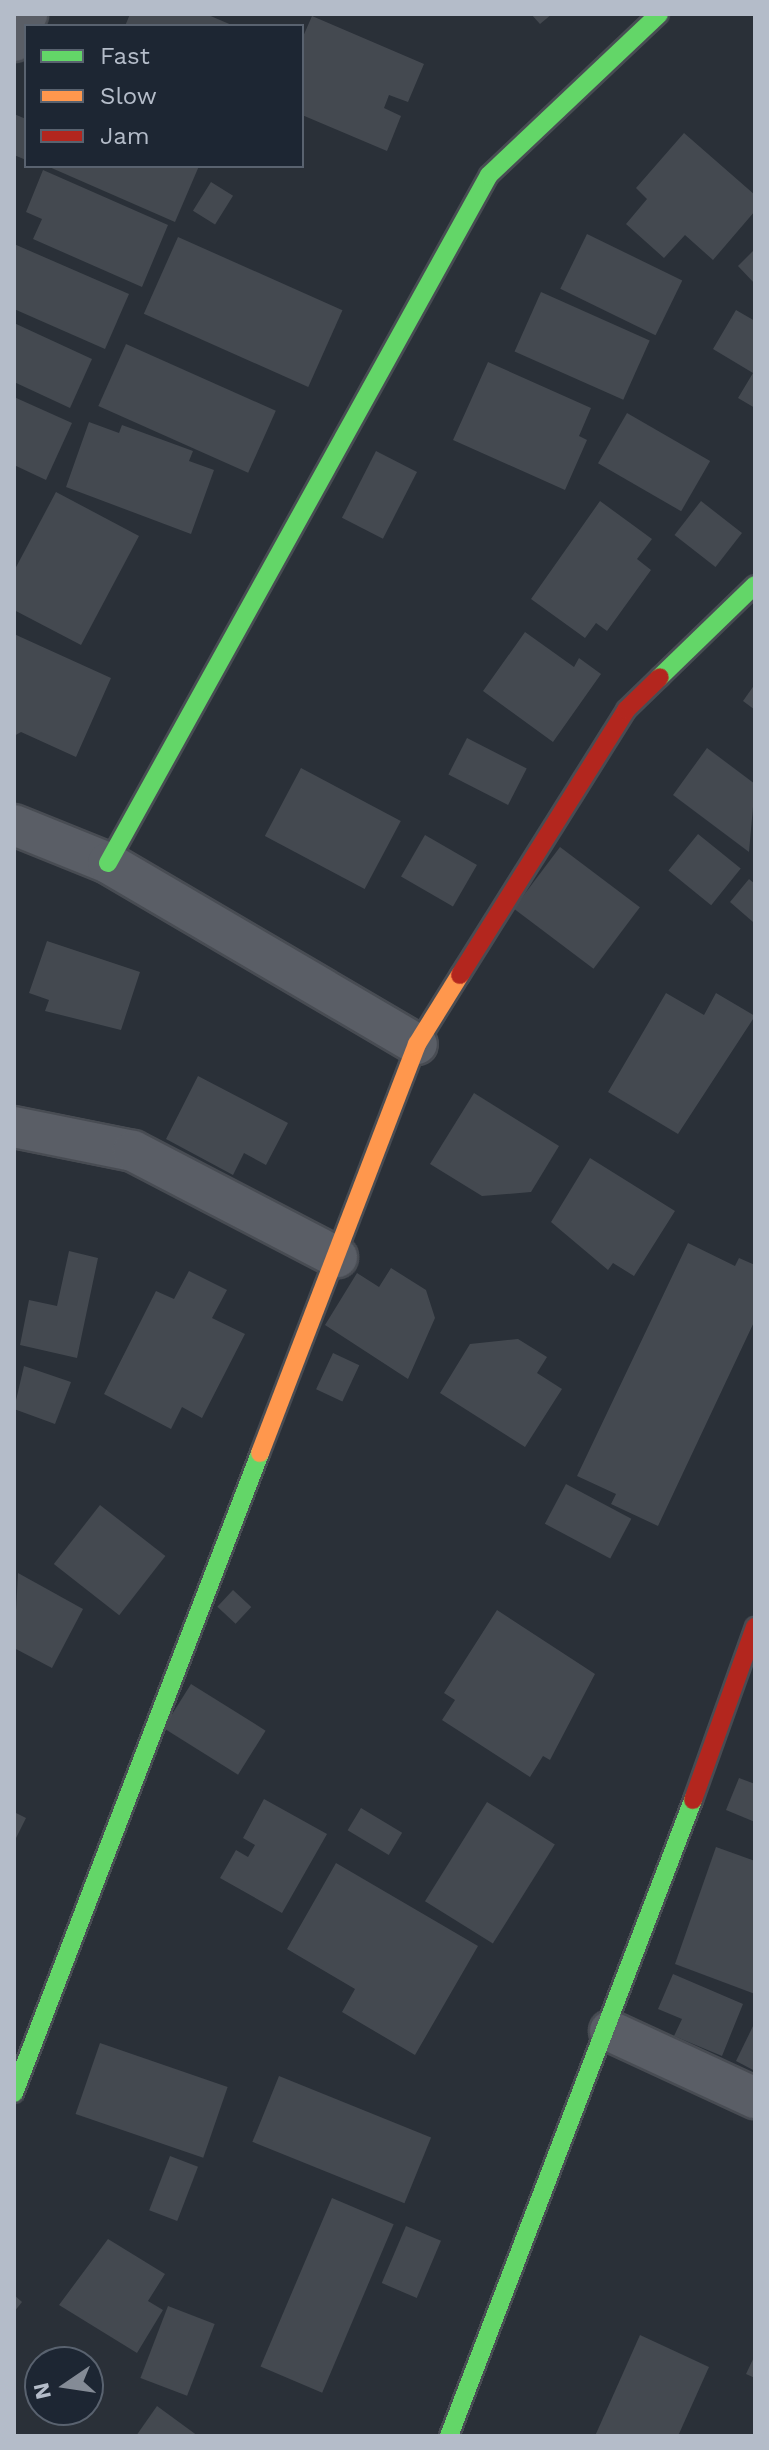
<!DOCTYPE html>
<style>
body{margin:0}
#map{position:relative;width:769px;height:2450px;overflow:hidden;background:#2a3038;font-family:"Work Sans",sans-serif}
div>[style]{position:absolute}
.building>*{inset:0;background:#444950;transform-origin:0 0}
.roads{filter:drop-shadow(2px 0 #484c53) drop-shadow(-2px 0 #484c53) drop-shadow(0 2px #484c53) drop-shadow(0 -2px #484c53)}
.street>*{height:40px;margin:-20px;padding:0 20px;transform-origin:20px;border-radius:20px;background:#5a5e66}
.fast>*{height:18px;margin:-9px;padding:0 9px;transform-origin:9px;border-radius:9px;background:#63d668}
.slow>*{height:18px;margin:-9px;padding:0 9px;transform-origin:9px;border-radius:9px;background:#ff974d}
.jam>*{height:18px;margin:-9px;padding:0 9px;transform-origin:9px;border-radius:9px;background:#b3261e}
span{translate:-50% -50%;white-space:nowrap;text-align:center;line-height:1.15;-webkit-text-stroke:6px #1d2633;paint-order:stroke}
.frame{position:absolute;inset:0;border:16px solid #b4bcc9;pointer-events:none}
.legend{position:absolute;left:24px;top:24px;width:280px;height:144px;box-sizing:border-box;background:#1d2633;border:2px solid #59626f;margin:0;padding:10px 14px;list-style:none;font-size:24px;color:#b4bcc9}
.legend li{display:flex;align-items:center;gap:16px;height:40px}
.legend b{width:40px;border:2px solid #59626f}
.north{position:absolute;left:24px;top:2346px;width:80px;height:80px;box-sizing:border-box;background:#1d2633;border:2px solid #59626f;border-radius:50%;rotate:257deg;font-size:22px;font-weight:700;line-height:32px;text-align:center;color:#b4bcc9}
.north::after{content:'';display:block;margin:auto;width:28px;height:36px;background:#848b96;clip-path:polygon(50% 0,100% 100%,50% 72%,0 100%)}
</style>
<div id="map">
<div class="building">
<i style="clip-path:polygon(130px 14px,206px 14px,234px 26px,125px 26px)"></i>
<i style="clip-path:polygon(531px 14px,552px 14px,540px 24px)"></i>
<i style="clip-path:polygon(312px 16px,424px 64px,408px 102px,389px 95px,384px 108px,401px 116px,387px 151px,302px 115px,302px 39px)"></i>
<i style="clip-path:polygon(14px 114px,26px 119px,26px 160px,14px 155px)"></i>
<i style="clip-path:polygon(684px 133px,755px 195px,755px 211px,713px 260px,685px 235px,664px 258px,626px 224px,647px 199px,636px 188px)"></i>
<i style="clip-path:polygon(47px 166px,199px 166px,175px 222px)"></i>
<i style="clip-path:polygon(43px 170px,168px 225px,142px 287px,33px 239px,42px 219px,26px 212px)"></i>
<i style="left:211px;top:182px;width:26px;height:34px;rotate:32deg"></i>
<i style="left:587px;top:234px;width:106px;height:61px;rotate:26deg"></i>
<i style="left:178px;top:237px;width:180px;height:84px;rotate:24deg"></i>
<i style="clip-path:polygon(14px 244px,129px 294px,105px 349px,14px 309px)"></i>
<i style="clip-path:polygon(755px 249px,755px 284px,738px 266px)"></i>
<i style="left:541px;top:292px;width:119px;height:65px;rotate:24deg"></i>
<i style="clip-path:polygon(736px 310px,755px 321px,755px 408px,738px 398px,753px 373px,713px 349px)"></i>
<i style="clip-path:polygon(14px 323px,92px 359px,70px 408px,14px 382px)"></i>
<i style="left:126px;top:344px;width:164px;height:68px;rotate:24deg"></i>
<i style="clip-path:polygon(488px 362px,591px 408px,579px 436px,587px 440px,565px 490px,453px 440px)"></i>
<i style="clip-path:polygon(14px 397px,72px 423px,46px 480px,14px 465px)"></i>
<i style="left:627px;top:413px;width:96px;height:58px;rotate:30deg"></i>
<i style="clip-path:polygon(89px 422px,119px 433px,122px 425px,193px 451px,189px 461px,214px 470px,191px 534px,66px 487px)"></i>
<i style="left:376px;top:451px;width:46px;height:75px;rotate:27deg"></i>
<i style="clip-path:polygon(56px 492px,139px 536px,81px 645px,14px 610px,14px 571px)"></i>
<i style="clip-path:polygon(600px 501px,652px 539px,637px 559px,651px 570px,607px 631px,596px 623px,585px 638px,531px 599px)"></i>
<i style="left:701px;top:501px;width:52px;height:43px;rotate:38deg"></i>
<i style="clip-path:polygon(525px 632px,574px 667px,579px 658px,601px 674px,553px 742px,483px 691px)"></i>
<i style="clip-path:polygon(14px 634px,111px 678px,76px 757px,21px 732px,14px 736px)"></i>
<i style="clip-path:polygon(755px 684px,755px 710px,743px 701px)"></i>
<i style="left:467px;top:738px;width:67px;height:41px;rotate:27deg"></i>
<i style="clip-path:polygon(707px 748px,755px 784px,749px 852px,673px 795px)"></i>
<i style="left:301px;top:768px;width:113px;height:77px;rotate:28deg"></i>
<i style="left:698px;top:834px;width:55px;height:47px;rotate:39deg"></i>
<i style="left:425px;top:835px;width:60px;height:48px;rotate:30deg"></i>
<i style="left:560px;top:847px;width:100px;height:77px;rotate:37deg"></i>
<i style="clip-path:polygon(749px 879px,755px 884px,753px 922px,730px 902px)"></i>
<i style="clip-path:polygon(47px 941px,140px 972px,121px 1030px,45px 1011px,49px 1000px,29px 993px)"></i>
<i style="clip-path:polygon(666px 993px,704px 1015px,716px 993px,755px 1016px,678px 1134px,608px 1092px)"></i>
<i style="clip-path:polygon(198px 1076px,288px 1123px,266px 1165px,244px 1153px,233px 1175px,166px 1139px)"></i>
<i style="clip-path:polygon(474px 1093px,559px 1146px,531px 1192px,482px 1196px,430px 1164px)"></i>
<i style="clip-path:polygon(590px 1158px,675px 1211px,634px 1276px,613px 1263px,608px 1270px,551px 1222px)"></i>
<i style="clip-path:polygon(688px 1243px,735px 1266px,739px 1258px,755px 1265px,755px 1320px,658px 1526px,611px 1504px,616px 1494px,577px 1476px)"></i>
<i style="clip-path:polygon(69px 1251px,98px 1258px,77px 1358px,20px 1345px,29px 1300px,57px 1306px)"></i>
<i style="clip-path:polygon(391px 1268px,426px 1290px,435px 1318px,408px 1379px,325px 1325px,357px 1273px,379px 1287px)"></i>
<i style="clip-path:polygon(189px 1271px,227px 1290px,212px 1318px,245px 1334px,202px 1418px,182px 1407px,171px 1429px,104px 1394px,156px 1291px,174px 1299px)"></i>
<i style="clip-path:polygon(518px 1339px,547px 1357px,537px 1373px,562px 1389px,525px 1447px,440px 1393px,470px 1344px)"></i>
<i style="left:333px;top:1353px;width:29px;height:40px;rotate:25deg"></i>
<i style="clip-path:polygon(24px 1366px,71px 1382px,55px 1424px,14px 1409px)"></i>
<i style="left:566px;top:1484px;width:74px;height:45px;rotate:28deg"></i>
<i style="left:100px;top:1505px;width:83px;height:75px;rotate:38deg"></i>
<i style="clip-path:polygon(18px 1573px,83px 1609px,52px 1668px,14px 1648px)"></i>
<i style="left:233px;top:1590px;width:25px;height:23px;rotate:43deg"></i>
<i style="clip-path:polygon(497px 1610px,595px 1674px,550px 1760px,543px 1756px,530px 1777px,442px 1720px,455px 1700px,444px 1693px)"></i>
<i style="left:191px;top:1684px;width:88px;height:52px;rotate:32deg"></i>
<i style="clip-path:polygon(739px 1778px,755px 1784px,755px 1822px,726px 1810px)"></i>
<i style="clip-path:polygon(264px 1799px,327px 1834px,282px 1913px,220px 1878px,236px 1850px,248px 1857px,255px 1845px,243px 1838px)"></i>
<i style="left:487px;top:1802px;width:80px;height:117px;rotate:32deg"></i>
<i style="left:361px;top:1808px;width:48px;height:26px;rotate:31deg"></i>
<i style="clip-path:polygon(14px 1812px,26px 1818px,14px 1842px)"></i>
<i style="clip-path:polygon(716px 1847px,755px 1861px,755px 1994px,675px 1964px)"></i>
<i style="clip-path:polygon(336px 1863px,478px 1946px,415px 2055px,342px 2012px,355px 1989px,287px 1949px)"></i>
<i style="clip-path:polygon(673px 1974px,743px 2004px,722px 2056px,674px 2036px,682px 2019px,658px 2009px)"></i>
<i style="clip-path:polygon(755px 2022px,755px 2071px,736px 2061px)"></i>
<i style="left:100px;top:2043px;width:135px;height:75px;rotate:19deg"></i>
<i style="left:279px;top:2076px;width:164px;height:71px;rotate:22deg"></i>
<i style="left:170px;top:2156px;width:30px;height:58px;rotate:21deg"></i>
<i style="left:332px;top:2198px;width:67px;height:183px;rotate:23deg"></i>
<i style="left:406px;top:2226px;width:38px;height:62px;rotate:23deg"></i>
<i style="clip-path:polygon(108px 2239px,165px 2274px,148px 2301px,163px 2310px,137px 2353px,59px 2305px)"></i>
<i style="clip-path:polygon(14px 2295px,22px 2302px,14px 2312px)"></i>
<i style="left:168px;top:2306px;width:50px;height:77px;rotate:21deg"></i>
<i style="clip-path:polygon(640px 2335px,709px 2367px,678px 2436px,595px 2436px)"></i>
<i style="clip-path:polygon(755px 2355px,755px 2378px,746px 2374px)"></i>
<i style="clip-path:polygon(157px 2406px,198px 2436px,136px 2436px)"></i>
</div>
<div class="roads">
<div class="street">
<i style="left:14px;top:41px;width:30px;rotate:-64deg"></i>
<i style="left:14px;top:825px;width:101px;rotate:22deg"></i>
<i style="left:108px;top:863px;width:358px;rotate:30.4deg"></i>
<i style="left:14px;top:1127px;width:121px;rotate:11.4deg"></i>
<i style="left:133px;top:1151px;width:230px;rotate:27.5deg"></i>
<i style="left:610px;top:2031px;width:160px;rotate:24.8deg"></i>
</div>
<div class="fast">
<i style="left:660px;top:677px;width:132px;rotate:-44.1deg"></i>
<i style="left:108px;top:863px;width:786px;rotate:-61.02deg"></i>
<i style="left:489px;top:175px;width:234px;rotate:-43.4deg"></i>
<i style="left:14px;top:2093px;width:686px;rotate:-68.97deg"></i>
<i style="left:449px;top:2436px;width:681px;rotate:-69.01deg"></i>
</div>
<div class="slow">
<i style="left:260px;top:1453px;width:438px;rotate:-69deg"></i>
<i style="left:417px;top:1044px;width:81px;rotate:-58.1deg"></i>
</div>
<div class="jam">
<i style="left:460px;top:975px;width:313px;rotate:-57.9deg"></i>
<i style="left:626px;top:710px;width:47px;rotate:-44.1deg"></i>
<i style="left:693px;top:1800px;width:184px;rotate:-70.3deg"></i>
</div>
</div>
<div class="frame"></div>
<ul class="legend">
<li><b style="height:10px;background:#63d668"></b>Fast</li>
<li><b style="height:10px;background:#ff974d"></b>Slow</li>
<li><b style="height:10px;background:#b3261e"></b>Jam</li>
</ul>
<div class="north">N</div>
</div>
